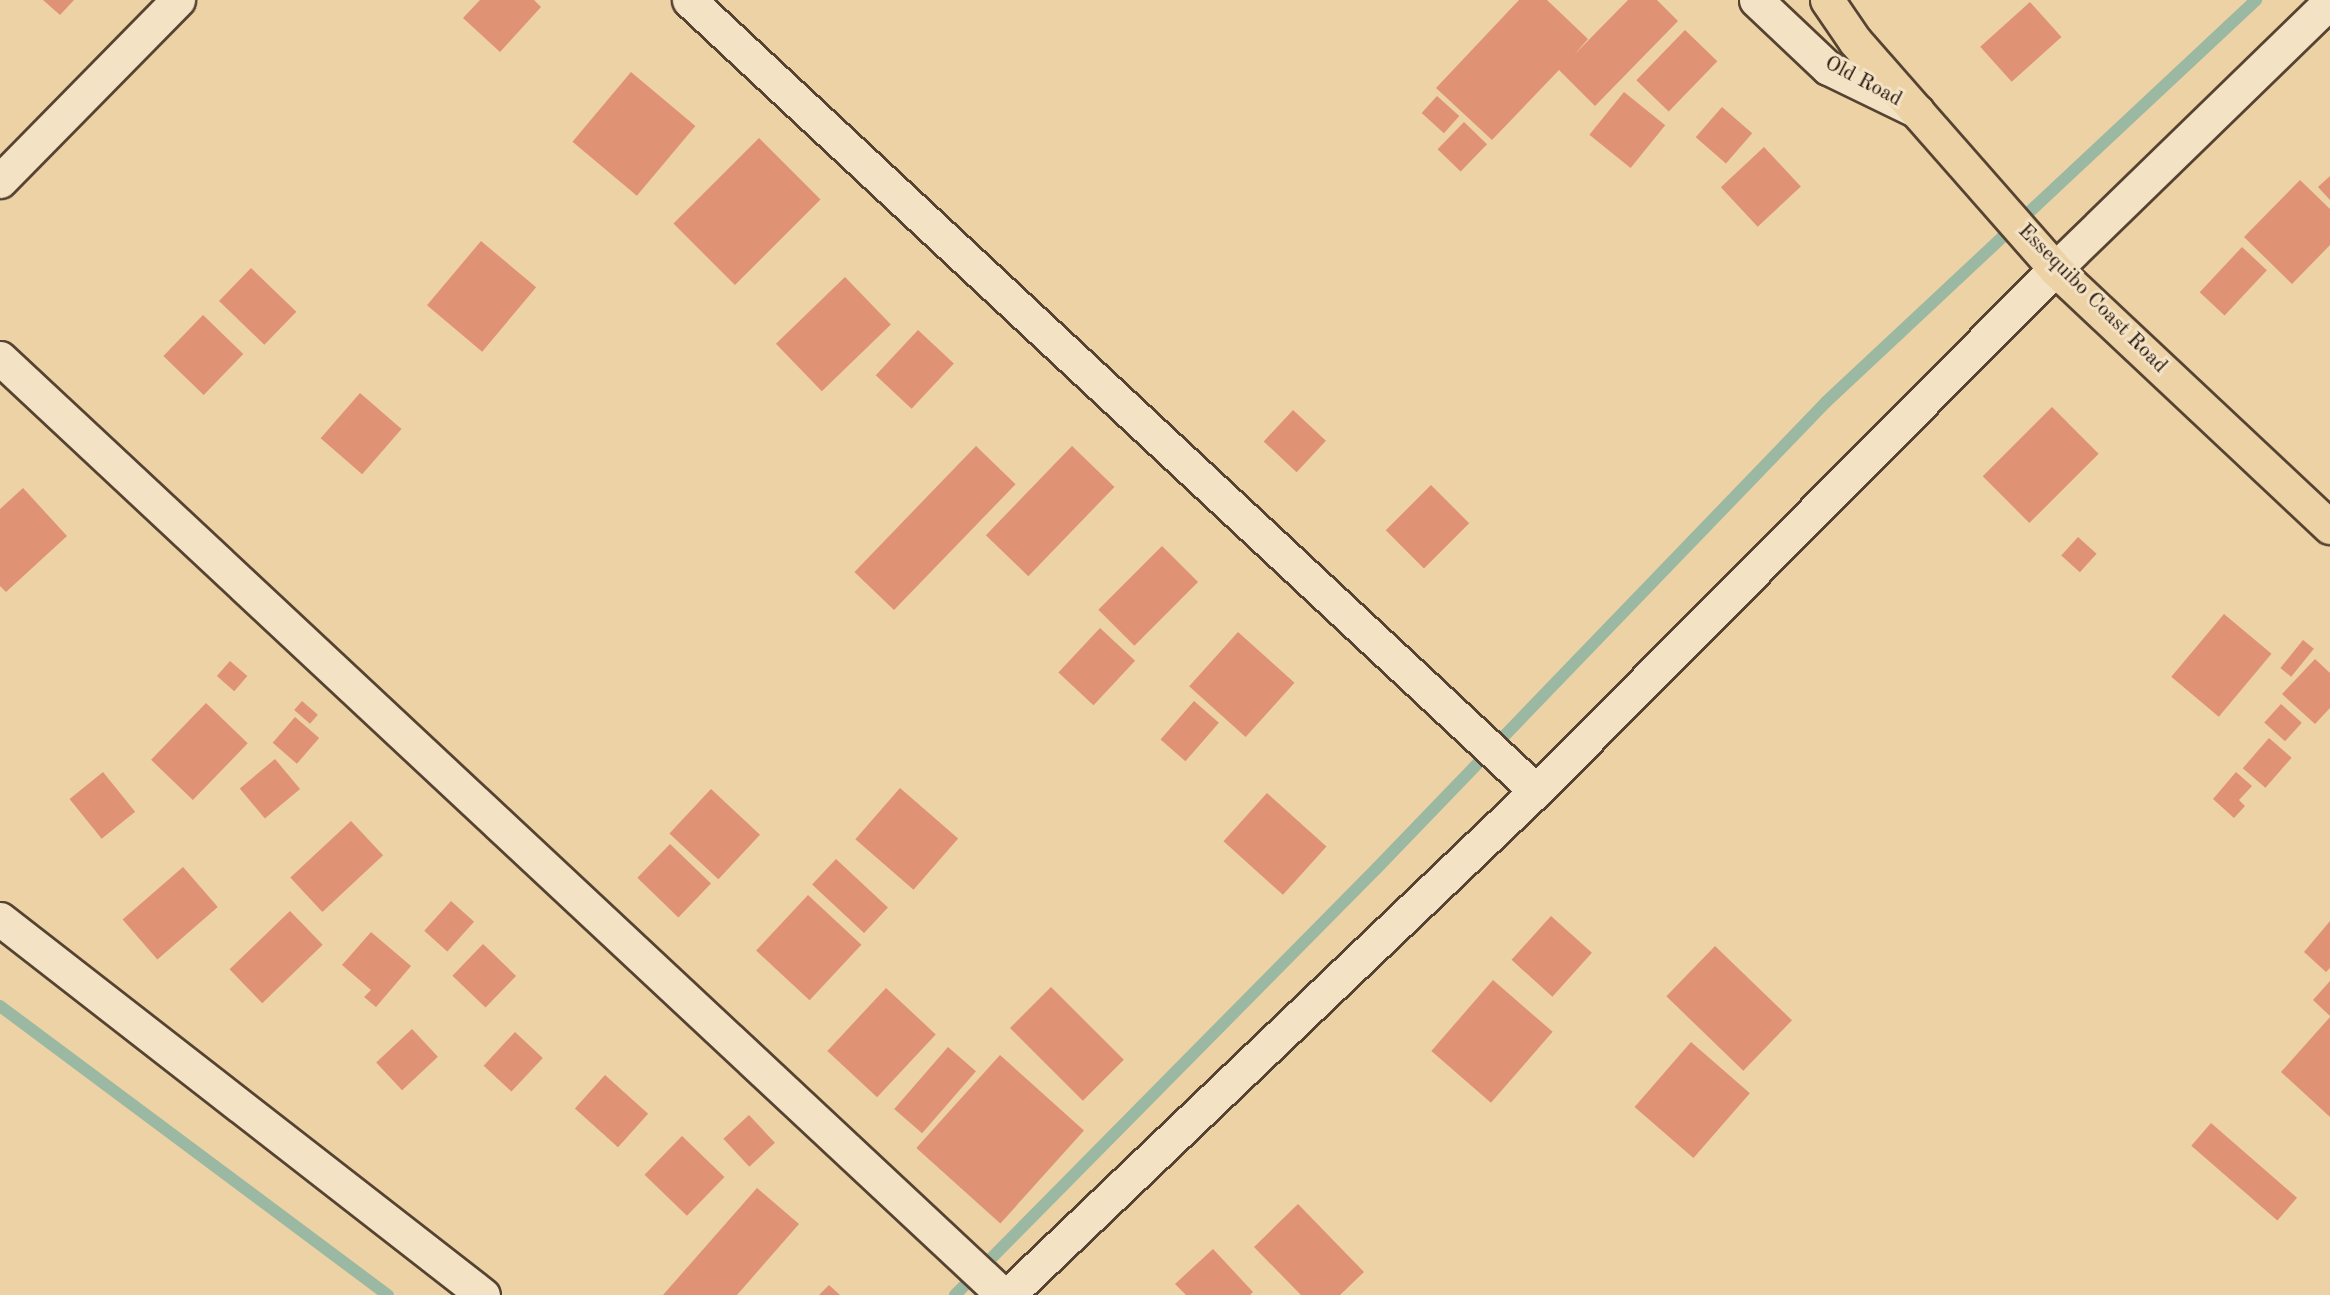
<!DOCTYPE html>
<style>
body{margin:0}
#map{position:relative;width:2330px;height:1295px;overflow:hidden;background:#ecd2a5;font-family:"Old Standard TT",serif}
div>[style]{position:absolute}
.stream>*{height:12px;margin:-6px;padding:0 6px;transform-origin:6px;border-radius:6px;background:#9ab8a2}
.building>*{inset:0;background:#e09275;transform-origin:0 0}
.roads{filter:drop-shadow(2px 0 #564332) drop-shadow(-2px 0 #564332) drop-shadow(0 2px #564332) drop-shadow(0 -2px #564332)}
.street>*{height:33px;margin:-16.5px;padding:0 16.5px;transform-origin:16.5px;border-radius:16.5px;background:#f3e2c4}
.primary>*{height:33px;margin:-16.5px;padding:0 16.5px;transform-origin:16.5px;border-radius:16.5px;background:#ecd2a5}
span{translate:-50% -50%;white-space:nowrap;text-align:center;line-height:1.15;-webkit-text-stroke:6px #f3e2c4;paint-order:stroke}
.street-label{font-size:21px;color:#24130b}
</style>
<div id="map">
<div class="stream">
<i style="left:0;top:1006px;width:484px;rotate:36.7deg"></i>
<i style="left:955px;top:1295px;width:600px;rotate:-45.34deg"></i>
<i style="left:1377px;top:868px;width:647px;rotate:-46.06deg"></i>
<i style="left:1826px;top:402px;width:589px;rotate:-43.07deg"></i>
</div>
<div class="building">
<i style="clip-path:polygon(43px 0,74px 0,60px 15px)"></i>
<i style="clip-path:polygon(480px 0,534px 0,541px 7px,500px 52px,463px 18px)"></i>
<i style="clip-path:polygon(1519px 0,1547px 0,1588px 39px,1574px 55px,1628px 0,1657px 0,1678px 21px,1595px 106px,1559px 70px,1492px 140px,1436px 88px)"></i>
<i style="left:2030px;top:2px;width:47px;height:67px;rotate:48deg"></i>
<i style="left:1685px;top:30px;width:45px;height:70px;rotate:44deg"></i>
<i style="left:631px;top:72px;width:84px;height:91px;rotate:40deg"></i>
<i style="left:1624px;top:92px;width:53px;height:55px;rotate:39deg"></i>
<i style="left:1437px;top:96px;width:30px;height:23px;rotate:42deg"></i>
<i style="left:1722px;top:107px;width:40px;height:40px;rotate:41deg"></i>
<i style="left:1464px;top:122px;width:32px;height:38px;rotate:44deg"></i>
<i style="left:759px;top:138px;width:87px;height:121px;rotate:45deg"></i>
<i style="left:1764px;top:147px;width:54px;height:59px;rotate:47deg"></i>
<i style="clip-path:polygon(2330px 176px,2330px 200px,2318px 187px)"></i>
<i style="clip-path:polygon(2300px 180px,2330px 209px,2330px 245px,2292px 284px,2244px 237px)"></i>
<i style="left:481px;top:241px;width:72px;height:84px;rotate:40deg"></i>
<i style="left:2242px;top:247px;width:34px;height:62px;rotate:43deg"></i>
<i style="left:251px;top:268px;width:63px;height:46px;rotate:44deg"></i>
<i style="left:845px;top:277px;width:66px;height:96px;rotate:46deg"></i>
<i style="left:203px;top:315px;width:56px;height:57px;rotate:44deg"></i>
<i style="left:918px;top:330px;width:49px;height:62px;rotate:43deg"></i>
<i style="left:360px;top:393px;width:55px;height:60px;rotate:41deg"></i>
<i style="left:2052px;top:407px;width:66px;height:98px;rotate:45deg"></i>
<i style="left:1293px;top:410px;width:45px;height:43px;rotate:43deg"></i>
<i style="left:976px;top:446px;width:55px;height:175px;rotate:44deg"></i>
<i style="left:1072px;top:446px;width:59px;height:124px;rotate:44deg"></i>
<i style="left:1431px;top:485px;width:54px;height:64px;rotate:45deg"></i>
<i style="clip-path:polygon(23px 488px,67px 536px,6px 592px,0 586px,0 509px)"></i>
<i style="left:2078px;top:537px;width:25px;height:25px;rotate:42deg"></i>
<i style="left:1162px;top:546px;width:51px;height:90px;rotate:45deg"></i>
<i style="left:2224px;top:614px;width:62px;height:82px;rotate:40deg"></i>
<i style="left:1100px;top:628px;width:48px;height:61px;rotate:43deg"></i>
<i style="left:1238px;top:632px;width:76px;height:73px;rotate:42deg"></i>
<i style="left:2303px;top:640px;width:14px;height:36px;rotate:39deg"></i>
<i style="clip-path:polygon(2315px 659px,2330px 673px,2330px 708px,2315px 724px,2282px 694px)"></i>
<i style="left:230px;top:661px;width:23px;height:20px;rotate:41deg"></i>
<i style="left:302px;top:701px;width:21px;height:12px;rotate:41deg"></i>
<i style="left:1194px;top:701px;width:33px;height:51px;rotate:41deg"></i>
<i style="left:206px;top:703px;width:58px;height:79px;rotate:44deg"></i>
<i style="left:2281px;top:704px;width:28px;height:25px;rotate:42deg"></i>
<i style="left:295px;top:717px;width:32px;height:34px;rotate:41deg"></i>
<i style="left:2269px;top:738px;width:30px;height:40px;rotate:41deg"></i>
<i style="left:275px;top:759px;width:39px;height:46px;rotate:50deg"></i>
<i style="left:103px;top:772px;width:51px;height:43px;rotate:51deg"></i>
<i style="clip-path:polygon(2236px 772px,2252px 786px,2239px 800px,2245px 806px,2234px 818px,2213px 799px)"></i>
<i style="left:900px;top:788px;width:77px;height:68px;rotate:41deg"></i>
<i style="left:711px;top:789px;width:67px;height:61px;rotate:43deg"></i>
<i style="left:1267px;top:793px;width:80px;height:65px;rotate:42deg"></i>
<i style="left:351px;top:821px;width:47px;height:83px;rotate:47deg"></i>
<i style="left:670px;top:844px;width:57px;height:47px;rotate:44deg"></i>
<i style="left:836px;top:859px;width:71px;height:35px;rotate:43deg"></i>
<i style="left:183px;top:867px;width:53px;height:80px;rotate:49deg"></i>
<i style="left:808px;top:895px;width:73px;height:76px;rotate:43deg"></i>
<i style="left:451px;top:901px;width:31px;height:40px;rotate:42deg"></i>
<i style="left:290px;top:911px;width:47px;height:84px;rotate:46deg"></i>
<i style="left:1551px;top:916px;width:55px;height:59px;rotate:42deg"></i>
<i style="clip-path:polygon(2330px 921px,2330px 968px,2326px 972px,2304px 952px)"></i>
<i style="clip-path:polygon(371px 932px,411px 966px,376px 1007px,364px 997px,371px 990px,342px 965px)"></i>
<i style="left:483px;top:944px;width:46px;height:44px;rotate:44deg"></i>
<i style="left:1715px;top:946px;width:107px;height:70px;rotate:44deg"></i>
<i style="left:1493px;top:980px;width:79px;height:94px;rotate:41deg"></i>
<i style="clip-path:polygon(2330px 981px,2330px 1016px,2313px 1000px)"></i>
<i style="left:1051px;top:987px;width:103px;height:58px;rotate:45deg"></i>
<i style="left:886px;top:988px;width:68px;height:86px;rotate:43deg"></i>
<i style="clip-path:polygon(2330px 1017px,2330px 1117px,2281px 1072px)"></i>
<i style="left:412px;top:1029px;width:38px;height:49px;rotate:47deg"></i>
<i style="left:515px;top:1032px;width:38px;height:46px;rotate:43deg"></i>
<i style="left:1691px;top:1042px;width:78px;height:86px;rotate:41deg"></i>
<i style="left:948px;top:1047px;width:37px;height:82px;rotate:41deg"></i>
<i style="left:1000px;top:1055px;width:113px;height:125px;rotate:42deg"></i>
<i style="left:605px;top:1075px;width:58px;height:45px;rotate:42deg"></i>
<i style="left:749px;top:1115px;width:38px;height:35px;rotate:47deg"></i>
<i style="left:2211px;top:1123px;width:114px;height:30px;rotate:41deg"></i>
<i style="left:682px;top:1136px;width:59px;height:54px;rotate:44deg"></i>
<i style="clip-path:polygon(757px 1188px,799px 1224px,737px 1295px,663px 1295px)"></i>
<i style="clip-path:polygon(1298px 1204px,1364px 1272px,1340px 1295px,1301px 1295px,1254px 1247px)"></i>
<i style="clip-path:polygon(1213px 1249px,1253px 1292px,1250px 1295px,1186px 1295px,1175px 1284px)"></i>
<i style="clip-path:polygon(829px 1285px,840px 1295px,819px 1295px)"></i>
</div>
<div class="roads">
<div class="street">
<i style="left:689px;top:0;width:1159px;rotate:43.04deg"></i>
<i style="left:1756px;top:0;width:99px;rotate:43.4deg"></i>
<i style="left:1828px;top:68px;width:99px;rotate:25.8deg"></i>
<i style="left:0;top:181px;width:254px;rotate:-45.5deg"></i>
<i style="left:0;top:358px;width:1373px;rotate:43.05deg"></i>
<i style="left:0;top:919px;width:612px;rotate:37.9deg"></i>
<i style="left:1008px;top:1295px;width:730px;rotate:-43.67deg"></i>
<i style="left:1536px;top:791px;width:736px;rotate:-45.17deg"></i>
<i style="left:2055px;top:269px;width:383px;rotate:-44.2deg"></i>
</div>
<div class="primary">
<i style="left:1827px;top:0;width:50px;rotate:55.7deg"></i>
<i style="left:1855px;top:41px;width:303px;rotate:48.7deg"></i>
<i style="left:2055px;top:269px;width:377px;rotate:43.2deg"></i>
</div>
</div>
<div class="street-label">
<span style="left:1863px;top:82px;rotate:28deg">Old Road</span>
<span style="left:2092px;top:299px;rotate:45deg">Essequibo Coast Road</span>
</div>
</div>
